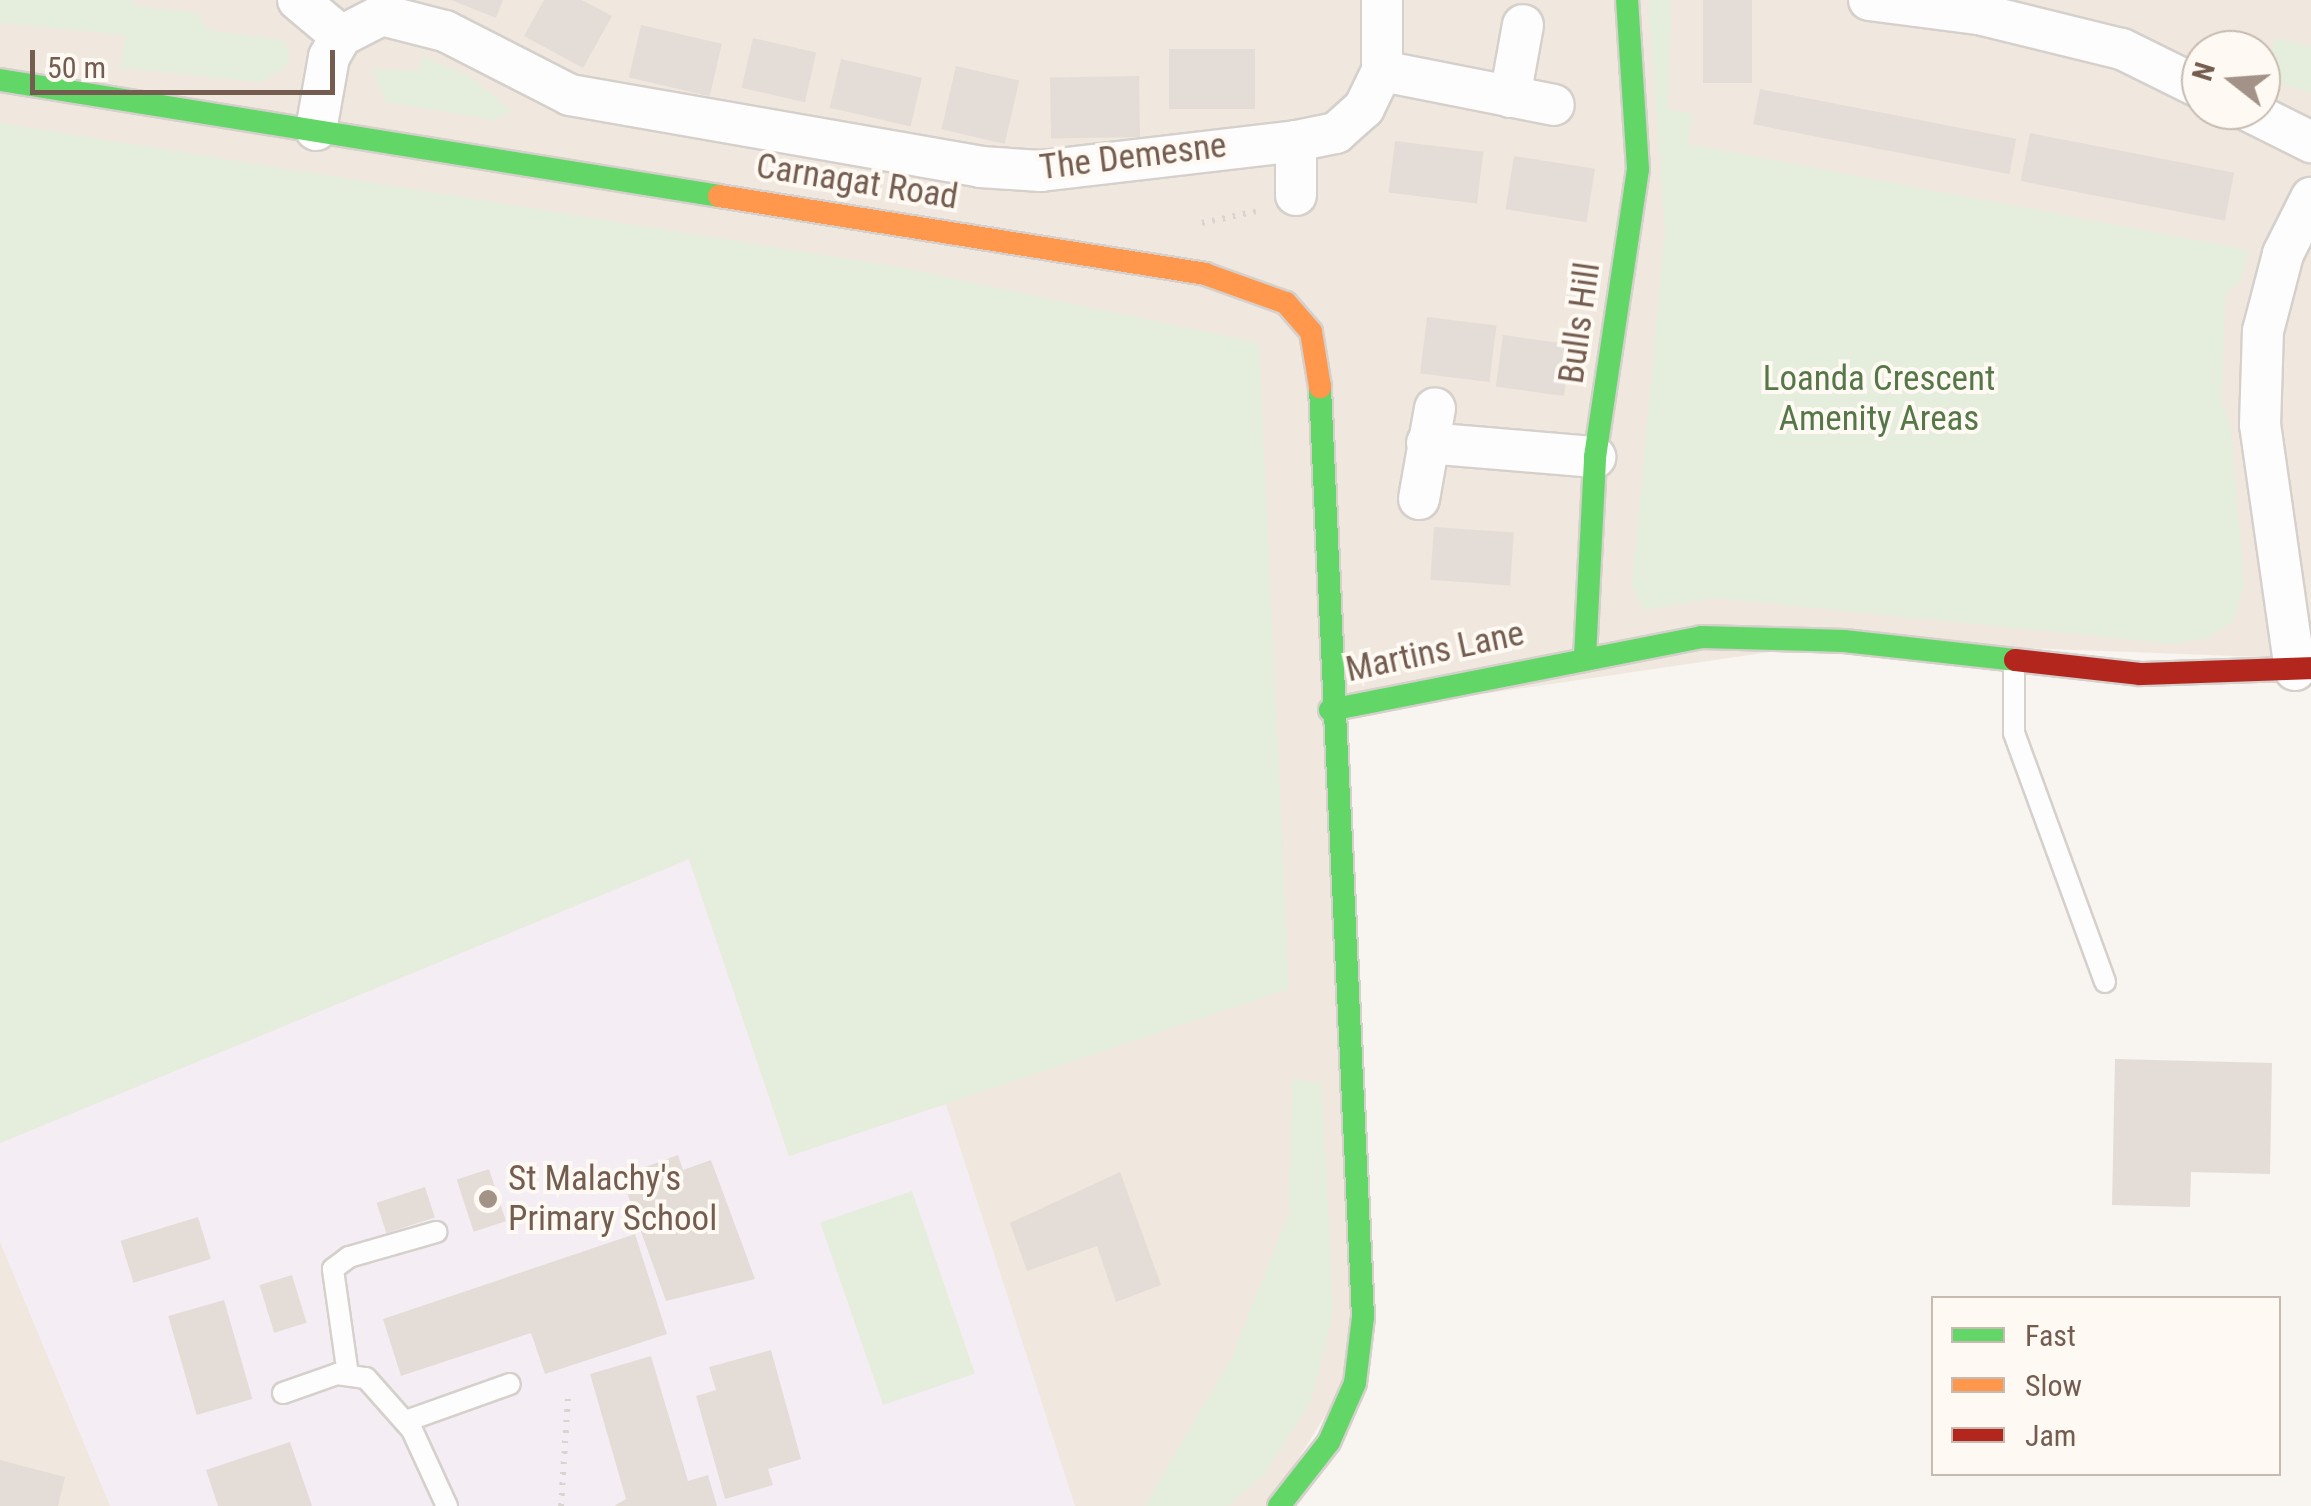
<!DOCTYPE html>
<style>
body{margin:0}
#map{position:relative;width:2311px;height:1506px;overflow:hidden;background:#f8f4f0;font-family:"Roboto Condensed",sans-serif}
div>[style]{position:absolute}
.residential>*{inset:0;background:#f0e7de}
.education>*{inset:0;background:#f5edf4}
.green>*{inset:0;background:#e5eddc;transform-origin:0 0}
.building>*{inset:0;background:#e4ddd7;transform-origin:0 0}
.path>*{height:6px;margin-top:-3px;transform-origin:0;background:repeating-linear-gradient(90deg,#dad4d0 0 2.5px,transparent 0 10.5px)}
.roads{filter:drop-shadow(2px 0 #d5d0cb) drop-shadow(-2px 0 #d5d0cb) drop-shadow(0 2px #d5d0cb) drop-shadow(0 -2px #d5d0cb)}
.lane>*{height:20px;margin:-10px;padding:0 10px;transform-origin:10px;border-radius:10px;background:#fefdfd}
.street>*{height:40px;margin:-20px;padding:0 20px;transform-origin:20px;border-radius:20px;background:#fefdfd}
.fast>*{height:22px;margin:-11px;padding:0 11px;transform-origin:11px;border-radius:11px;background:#63d668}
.slow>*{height:22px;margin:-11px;padding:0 11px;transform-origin:11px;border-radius:11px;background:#ff974d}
.jam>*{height:22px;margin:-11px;padding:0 11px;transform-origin:11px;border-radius:11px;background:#b3261e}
.dots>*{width:28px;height:28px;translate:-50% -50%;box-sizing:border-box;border:5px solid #fef9f2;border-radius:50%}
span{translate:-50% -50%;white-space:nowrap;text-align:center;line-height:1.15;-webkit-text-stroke:8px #fef9f2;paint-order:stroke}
.street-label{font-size:35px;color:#745d50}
.park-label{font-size:35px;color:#567849}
.poi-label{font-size:35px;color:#745d50}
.left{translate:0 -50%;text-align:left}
.legend{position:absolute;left:1931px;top:1296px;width:350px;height:180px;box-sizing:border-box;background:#fef9f2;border:2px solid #c7bbb1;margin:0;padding:12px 18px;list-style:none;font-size:30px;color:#745d50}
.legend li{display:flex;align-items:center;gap:20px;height:50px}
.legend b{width:50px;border:2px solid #c7bbb1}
.north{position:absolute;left:2181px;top:30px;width:100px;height:100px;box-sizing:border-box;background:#fef9f2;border:2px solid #c7bbb1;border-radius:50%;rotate:287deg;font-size:28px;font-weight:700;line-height:40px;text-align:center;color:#745d50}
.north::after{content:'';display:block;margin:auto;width:35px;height:45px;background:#a29288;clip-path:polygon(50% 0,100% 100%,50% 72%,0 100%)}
.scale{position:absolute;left:30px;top:50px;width:305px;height:45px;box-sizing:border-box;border:5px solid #745d50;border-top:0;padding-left:12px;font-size:30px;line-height:35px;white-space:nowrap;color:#745d50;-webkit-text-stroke:8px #fef9f2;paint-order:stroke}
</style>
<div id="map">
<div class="residential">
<i style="clip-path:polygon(evenodd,0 0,2311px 0,2311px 659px,1844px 641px,1346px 714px,1351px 1374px,1269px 1506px,0 1506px,0 0,2201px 50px,2261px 50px,2261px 110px,2201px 110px,2201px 50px)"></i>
</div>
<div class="education">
<i style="clip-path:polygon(689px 859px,789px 1156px,946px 1104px,1075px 1506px,110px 1506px,0 1242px,0 1143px)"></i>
</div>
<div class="green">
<i style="clip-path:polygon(0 0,134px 0,134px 6px,198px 13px,208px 30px,283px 40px,290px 53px,285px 68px,261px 82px,120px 68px,125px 35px,0 23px)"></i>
<i style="clip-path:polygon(1648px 0,1671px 0,1668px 109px,1693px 114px,1688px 144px,2249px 250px,2241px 280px,2225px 295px,2222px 404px,2231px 428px,2244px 584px,2234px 620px,2209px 638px,2173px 644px,1714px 598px,1644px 610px,1632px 586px,1665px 229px)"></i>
<i style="clip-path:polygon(2274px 38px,2311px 46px,2311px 94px,2269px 79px)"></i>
<i style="clip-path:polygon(422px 56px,469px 76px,512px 110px,495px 120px,386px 102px,371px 69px,419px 71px)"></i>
<i style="clip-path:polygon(0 123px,898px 267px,1259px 343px,1289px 989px,789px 1156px,689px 859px,0 1143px)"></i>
<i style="clip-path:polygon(1292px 1079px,1322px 1083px,1333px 1314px,1311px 1402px,1265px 1474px,1228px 1506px,1144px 1506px,1231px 1359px,1289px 1213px)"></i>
<i style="left:912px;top:1191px;width:193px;height:97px;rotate:71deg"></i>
</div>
<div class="building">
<i style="clip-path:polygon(451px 0,503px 0,496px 18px)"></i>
<i style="clip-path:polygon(544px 0,582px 0,612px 16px,583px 68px,524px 36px)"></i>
<i style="left:1703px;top:0;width:49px;height:83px"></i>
<i style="left:641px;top:25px;width:83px;height:54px;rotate:13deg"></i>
<i style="left:753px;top:38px;width:65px;height:51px;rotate:13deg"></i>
<i style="left:1255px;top:49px;width:60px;height:86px;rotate:90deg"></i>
<i style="left:841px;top:59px;width:83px;height:50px;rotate:13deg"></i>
<i style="left:956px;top:66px;width:65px;height:65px;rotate:13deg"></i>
<i style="left:1139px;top:76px;width:61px;height:89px;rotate:89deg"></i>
<i style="left:1760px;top:89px;width:261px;height:36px;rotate:11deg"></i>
<i style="left:2030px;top:133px;width:208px;height:49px;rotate:11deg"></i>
<i style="left:1395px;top:141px;width:89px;height:52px;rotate:7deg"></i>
<i style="left:1514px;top:156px;width:82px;height:54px;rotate:9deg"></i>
<i style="left:1427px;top:317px;width:70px;height:57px;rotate:7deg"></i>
<i style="left:1503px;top:335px;width:69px;height:52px;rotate:8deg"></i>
<i style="left:1434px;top:527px;width:80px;height:53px;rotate:4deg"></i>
<i style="clip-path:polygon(2115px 1059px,2272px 1063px,2270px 1174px,2191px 1172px,2190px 1207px,2112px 1205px)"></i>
<i style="clip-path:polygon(678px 1155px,683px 1170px,711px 1160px,755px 1279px,666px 1301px,621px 1176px)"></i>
<i style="left:489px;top:1169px;width:55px;height:34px;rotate:72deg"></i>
<i style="clip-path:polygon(1120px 1172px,1161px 1285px,1116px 1302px,1097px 1246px,1027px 1271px,1010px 1223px)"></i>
<i style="left:425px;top:1187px;width:32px;height:51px;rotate:72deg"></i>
<i style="left:198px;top:1217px;width:44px;height:81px;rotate:73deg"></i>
<i style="clip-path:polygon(635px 1234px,667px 1334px,545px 1374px,531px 1333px,401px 1376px,383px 1319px)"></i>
<i style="left:292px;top:1275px;width:50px;height:34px;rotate:73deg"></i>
<i style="left:224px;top:1300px;width:103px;height:58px;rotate:74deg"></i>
<i style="clip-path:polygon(771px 1350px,801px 1459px,768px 1469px,773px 1485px,725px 1499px,696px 1396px,716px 1390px,709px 1367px)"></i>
<i style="clip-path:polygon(651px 1356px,688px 1481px,708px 1475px,717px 1506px,614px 1506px,626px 1499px,590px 1374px)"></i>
<i style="clip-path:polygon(290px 1442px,312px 1506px,218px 1506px,206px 1470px)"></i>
<i style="clip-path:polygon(0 1460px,65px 1477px,58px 1506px,0 1506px)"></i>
</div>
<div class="path">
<i style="left:1202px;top:223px;width:61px;rotate:-12.2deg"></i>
<i style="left:561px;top:1506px;width:109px;rotate:-86.3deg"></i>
</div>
<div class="roads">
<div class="lane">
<i style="left:2014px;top:660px;width:73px;rotate:90deg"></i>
<i style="left:2014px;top:733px;width:265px;rotate:69.9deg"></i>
<i style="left:348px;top:1375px;width:107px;rotate:-98.1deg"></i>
<i style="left:333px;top:1269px;width:20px;rotate:-37deg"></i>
<i style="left:349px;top:1257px;width:91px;rotate:-16deg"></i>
<i style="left:283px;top:1393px;width:57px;rotate:-19.4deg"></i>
<i style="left:337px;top:1374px;width:29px;rotate:8deg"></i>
<i style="left:366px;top:1378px;width:69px;rotate:48.5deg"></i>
<i style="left:412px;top:1430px;width:84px;rotate:65.3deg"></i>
<i style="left:406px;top:1421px;width:110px;rotate:-19.6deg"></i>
</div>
<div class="street">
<i style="left:298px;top:0;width:56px;rotate:39.9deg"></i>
<i style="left:1869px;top:0;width:111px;rotate:7.3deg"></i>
<i style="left:1979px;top:14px;width:147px;rotate:13.8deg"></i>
<i style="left:2122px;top:49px;width:88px;rotate:26.3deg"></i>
<i style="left:1382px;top:71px;width:175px;rotate:11.2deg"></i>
<i style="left:1510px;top:97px;width:73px;rotate:-79.8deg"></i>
<i style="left:2247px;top:110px;width:72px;rotate:26.6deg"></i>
<i style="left:316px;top:130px;width:74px;rotate:-79.9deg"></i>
<i style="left:329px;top:57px;width:24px;rotate:-60deg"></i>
<i style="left:341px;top:36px;width:46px;rotate:-27.1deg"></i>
<i style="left:382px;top:15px;width:65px;rotate:14.3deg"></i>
<i style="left:445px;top:31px;width:140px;rotate:27.1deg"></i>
<i style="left:570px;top:95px;width:417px;rotate:9.9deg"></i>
<i style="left:981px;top:167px;width:60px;rotate:3.8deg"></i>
<i style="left:1041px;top:171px;width:257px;rotate:-6.7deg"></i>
<i style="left:1296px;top:141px;width:41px;rotate:-11.3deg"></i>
<i style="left:1336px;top:133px;width:38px;rotate:-42deg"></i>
<i style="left:1364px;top:108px;width:41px;rotate:-64.1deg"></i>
<i style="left:1382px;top:71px;width:71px;rotate:-90deg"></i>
<i style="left:1296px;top:141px;width:54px;rotate:90deg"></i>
<i style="left:1427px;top:443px;width:169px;rotate:4.8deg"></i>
<i style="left:1419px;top:499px;width:92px;rotate:-80deg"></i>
<i style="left:2295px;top:670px;width:247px;rotate:-98.1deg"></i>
<i style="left:2260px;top:425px;width:94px;rotate:-88.2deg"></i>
<i style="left:2263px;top:331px;width:80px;rotate:-75.4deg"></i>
<i style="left:2283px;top:254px;width:63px;rotate:-63.4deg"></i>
</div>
<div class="fast">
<i style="left:0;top:80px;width:728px;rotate:9.16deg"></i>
<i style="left:1585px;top:657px;width:200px;rotate:-87.1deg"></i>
<i style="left:1595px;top:457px;width:291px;rotate:-81.5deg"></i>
<i style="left:1638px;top:169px;width:169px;rotate:-93.7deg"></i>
<i style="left:1330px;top:710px;width:378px;rotate:-11.1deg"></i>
<i style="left:1701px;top:637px;width:143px;rotate:1.6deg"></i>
<i style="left:1844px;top:641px;width:172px;rotate:6.3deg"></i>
<i style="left:1279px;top:1506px;width:81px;rotate:-52deg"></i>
<i style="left:1329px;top:1442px;width:64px;rotate:-66.2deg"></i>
<i style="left:1355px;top:1383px;width:66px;rotate:-83.1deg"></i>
<i style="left:1363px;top:1317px;width:931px;rotate:-92.65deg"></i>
</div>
<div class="slow">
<i style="left:719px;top:196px;width:492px;rotate:9.1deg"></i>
<i style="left:1205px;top:274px;width:86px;rotate:19.7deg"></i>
<i style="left:1286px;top:303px;width:38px;rotate:49deg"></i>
<i style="left:1311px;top:332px;width:56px;rotate:80.7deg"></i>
</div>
<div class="jam">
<i style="left:2015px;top:660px;width:126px;rotate:6.4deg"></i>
<i style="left:2140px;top:674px;width:171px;rotate:-2deg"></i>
</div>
</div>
<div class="dots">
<i style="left:488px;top:1199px;background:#a29288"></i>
</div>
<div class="street-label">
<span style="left:1133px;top:157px;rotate:-7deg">The Demesne</span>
<span style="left:857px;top:182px;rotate:9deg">Carnagat Road</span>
<span style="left:1580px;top:323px;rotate:-82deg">Bulls Hill</span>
<span style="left:1435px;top:652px;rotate:-12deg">Martins Lane</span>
</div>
<div class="park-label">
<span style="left:1879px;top:399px">Loanda Crescent<br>Amenity Areas</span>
</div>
<div class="poi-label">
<span class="left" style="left:508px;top:1199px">St Malachy's<br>Primary School</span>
</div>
<ul class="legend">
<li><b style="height:12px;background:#63d668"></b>Fast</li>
<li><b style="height:12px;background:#ff974d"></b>Slow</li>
<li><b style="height:12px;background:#b3261e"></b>Jam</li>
</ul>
<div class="north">N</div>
<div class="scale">50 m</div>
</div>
